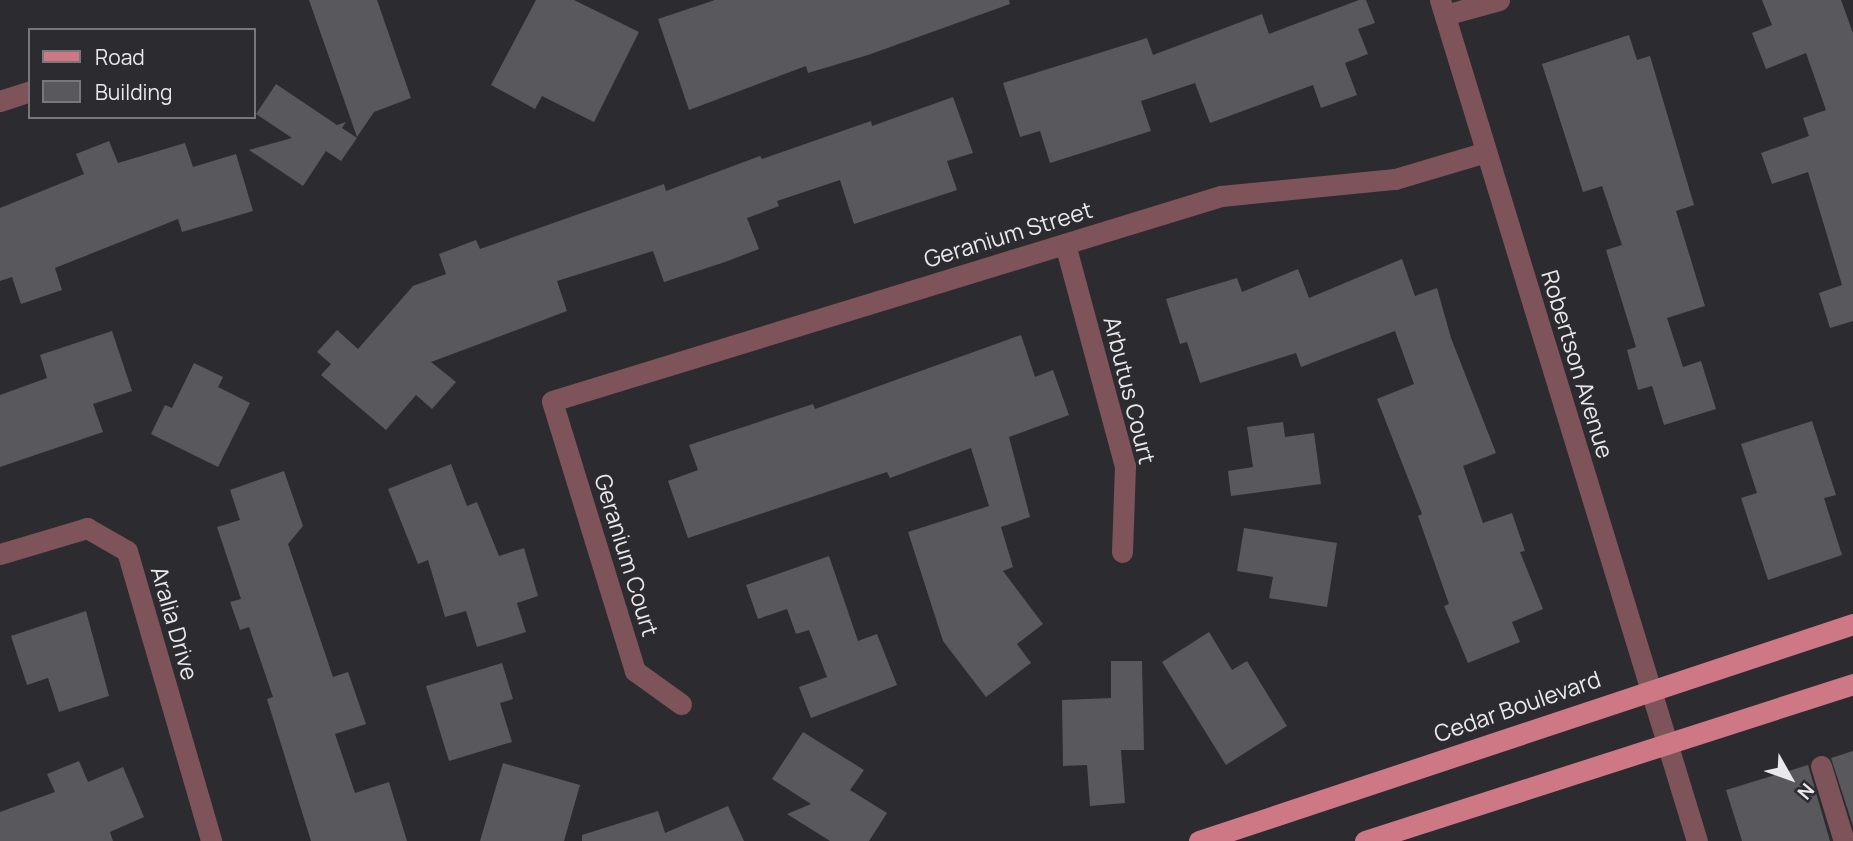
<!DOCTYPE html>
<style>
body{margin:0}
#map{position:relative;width:1853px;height:841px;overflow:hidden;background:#2c2c30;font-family:Manrope,sans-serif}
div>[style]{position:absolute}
.building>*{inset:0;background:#58585d}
.minor>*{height:21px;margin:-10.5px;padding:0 10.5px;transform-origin:10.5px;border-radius:10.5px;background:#7e545a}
.major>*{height:21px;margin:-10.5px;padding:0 10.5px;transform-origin:10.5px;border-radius:10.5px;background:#ce7886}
span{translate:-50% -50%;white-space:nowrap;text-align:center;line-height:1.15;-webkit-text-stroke:6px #2c2c30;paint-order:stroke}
.street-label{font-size:23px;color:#e9e9ec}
.legend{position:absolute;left:28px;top:28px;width:228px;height:91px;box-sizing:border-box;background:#2c2c30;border:2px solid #78787b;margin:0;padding:9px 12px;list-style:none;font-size:21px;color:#e9e9ec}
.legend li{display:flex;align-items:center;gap:14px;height:35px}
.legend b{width:35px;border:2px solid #78787b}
.north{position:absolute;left:1755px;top:743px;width:70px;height:70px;-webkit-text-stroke:5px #2c2c30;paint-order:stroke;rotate:130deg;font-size:19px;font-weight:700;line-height:28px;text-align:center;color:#e9e9ec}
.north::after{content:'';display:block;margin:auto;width:24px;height:32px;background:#e9e9ec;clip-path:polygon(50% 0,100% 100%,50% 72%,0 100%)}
</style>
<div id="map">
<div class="building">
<i style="clip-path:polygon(309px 0,377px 0,411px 98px,374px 112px,357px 137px)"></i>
<i style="clip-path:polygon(536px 0,574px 0,639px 32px,594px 122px,542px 96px,535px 109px,491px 85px)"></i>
<i style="clip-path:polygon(715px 0,1009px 0,1010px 4px,868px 55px,808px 73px,806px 66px,689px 110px,658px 19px)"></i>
<i style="clip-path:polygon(1359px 0,1366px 0,1375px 23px,1358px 29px,1368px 54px,1345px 63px,1357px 95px,1321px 108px,1313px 85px,1210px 123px,1195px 83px,1141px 101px,1151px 131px,1050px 163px,1040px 131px,1020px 137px,1003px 83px,1147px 38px,1153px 55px,1262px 14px,1269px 34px)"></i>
<i style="clip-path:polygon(1762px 0,1841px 0,1853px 33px,1853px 321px,1830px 328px,1819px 293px,1842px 285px,1808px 172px,1772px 184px,1761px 153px,1809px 136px,1803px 118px,1826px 110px,1806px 53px,1766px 69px,1752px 33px,1772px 25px)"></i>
<i style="clip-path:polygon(1629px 35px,1637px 60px,1650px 56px,1694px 205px,1676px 211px,1705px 306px,1667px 318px,1683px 367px,1701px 361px,1716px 409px,1664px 425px,1652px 386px,1638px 390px,1627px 350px,1636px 347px,1606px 250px,1622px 245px,1602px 186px,1583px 192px,1542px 64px)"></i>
<i style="clip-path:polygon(276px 84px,337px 125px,346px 122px,342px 128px,357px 138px,341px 161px,326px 151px,303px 186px,249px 150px,292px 138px,256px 114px)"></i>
<i style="clip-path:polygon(953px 97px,973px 153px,947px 161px,957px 190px,854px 224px,840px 180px,777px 201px,779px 206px,747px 218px,759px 249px,725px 262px,664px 282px,653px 251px,557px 281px,567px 311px,431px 362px,456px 382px,432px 409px,416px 395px,386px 430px,321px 375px,331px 364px,317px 352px,337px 330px,358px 349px,413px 286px,446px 274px,439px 254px,476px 240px,480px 249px,664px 184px,666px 191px,760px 156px,762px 159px,871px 121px,872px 126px)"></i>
<i style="clip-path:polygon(109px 141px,118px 163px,185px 143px,193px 167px,236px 154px,253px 211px,182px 232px,178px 219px,55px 268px,62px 290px,21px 304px,12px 277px,0 281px,0 208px,84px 174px,76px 154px)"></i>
<i style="clip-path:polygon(1402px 259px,1415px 296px,1437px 288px,1451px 338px,1496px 453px,1463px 466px,1483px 523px,1512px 513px,1525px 551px,1520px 552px,1543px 609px,1512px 622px,1520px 642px,1468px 663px,1444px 606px,1449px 604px,1418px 516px,1422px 514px,1377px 399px,1414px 384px,1395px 331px,1301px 367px,1296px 353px,1200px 383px,1187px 342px,1180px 344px,1166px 299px,1237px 278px,1242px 292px,1298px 269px,1309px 298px)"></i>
<i style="clip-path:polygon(112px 331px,132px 391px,93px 404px,103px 432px,0 467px,0 395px,47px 378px,40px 355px)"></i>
<i style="clip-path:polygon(1021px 335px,1035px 377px,1053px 370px,1069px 415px,1009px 437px,1030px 517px,1001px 527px,1013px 567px,1003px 571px,1043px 624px,1017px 644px,1031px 663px,986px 697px,943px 641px,908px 532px,989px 506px,971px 448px,890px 478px,887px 472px,688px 538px,668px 481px,698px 470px,689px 445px,813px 404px,815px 409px)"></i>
<i style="clip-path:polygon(194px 363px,223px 377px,218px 387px,250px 403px,218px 467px,151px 434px,165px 405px,172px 408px)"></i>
<i style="clip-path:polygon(1812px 421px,1836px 495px,1824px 498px,1842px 555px,1768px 580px,1741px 498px,1757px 493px,1741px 444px)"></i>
<i style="clip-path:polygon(1283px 422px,1285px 437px,1314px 433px,1321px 484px,1231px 496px,1228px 471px,1253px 467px,1247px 427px)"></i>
<i style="clip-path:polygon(451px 464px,467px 506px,477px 502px,499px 556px,524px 548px,538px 596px,517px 603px,526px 632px,477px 647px,466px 611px,445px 617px,428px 560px,418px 564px,388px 489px)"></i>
<i style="clip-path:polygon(284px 471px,303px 526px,288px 544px,333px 677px,348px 672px,366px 724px,335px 734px,355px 793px,389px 782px,407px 841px,311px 841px,267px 699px,273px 697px,249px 627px,240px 630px,230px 602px,241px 599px,217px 527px,240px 520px,230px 490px)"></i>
<i style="clip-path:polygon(1244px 528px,1337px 543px,1327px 607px,1269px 598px,1273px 577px,1237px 571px)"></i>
<i style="clip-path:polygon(829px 556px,858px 641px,877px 634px,897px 685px,811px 718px,799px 687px,827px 677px,809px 630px,796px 634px,787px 609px,758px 619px,746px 585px)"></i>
<i style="clip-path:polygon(86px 611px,109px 696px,59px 712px,48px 678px,27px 685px,11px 636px)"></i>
<i style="clip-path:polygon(1209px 632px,1232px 670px,1247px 661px,1287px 726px,1226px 765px,1162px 662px)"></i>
<i style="clip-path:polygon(1111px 661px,1142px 661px,1144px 750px,1121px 750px,1125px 803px,1090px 806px,1087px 765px,1063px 766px,1062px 700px,1111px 698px)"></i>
<i style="clip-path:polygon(502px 663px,513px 699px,500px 703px,512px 742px,449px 761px,426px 686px)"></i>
<i style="clip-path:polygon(803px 732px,864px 770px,850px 790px,887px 813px,869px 841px,830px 841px,787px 814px,811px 804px,772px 779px)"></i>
<i style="clip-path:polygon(1853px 751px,1853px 826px,1831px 758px)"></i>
<i style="clip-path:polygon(79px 761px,88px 782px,123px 767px,144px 817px,110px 832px,113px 841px,0 841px,0 812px,55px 792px,47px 774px)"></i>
<i style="clip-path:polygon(503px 763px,580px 785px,564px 841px,480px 841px)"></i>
<i style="clip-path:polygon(1808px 765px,1830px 841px,1742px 841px,1726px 790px)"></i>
<i style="clip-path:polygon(728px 806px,744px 841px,582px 841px,582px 835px,658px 811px,665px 833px)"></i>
</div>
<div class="minor">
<i style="left:1440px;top:0;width:879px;rotate:73.01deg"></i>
<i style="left:1445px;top:15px;width:56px;rotate:-15.5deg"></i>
<i style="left:0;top:101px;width:32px;rotate:-18deg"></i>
<i style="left:1065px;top:244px;width:230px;rotate:74.9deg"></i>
<i style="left:1125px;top:466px;width:86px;rotate:92deg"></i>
<i style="left:0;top:554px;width:91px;rotate:-16.6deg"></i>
<i style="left:87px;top:528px;width:46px;rotate:29.9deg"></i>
<i style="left:127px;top:551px;width:302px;rotate:73.8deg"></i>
<i style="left:681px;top:704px;width:57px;rotate:-144.3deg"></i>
<i style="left:635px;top:671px;width:282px;rotate:-107.1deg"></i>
<i style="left:552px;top:401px;width:700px;rotate:-17.04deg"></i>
<i style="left:1221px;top:196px;width:175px;rotate:-5.6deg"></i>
<i style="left:1395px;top:179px;width:95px;rotate:-16.5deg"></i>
<i style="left:1821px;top:766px;width:78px;rotate:73deg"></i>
</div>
<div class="major">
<i style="left:1199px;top:841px;width:689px;rotate:-18.36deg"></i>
<i style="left:1365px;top:841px;width:513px;rotate:-17.83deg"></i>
</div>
<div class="street-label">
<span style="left:1008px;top:234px;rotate:-17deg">Geranium Street</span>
<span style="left:1578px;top:364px;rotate:73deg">Robertson Avenue</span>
<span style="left:1130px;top:390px;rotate:76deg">Arbutus Court</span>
<span style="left:627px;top:555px;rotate:73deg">Geranium Court</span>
<span style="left:175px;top:623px;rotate:74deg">Aralia Drive</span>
<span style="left:1517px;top:706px;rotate:-19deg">Cedar Boulevard</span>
</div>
<ul class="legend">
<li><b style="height:9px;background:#ce7886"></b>Road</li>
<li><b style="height:19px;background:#58585d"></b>Building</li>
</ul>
<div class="north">N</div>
</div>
